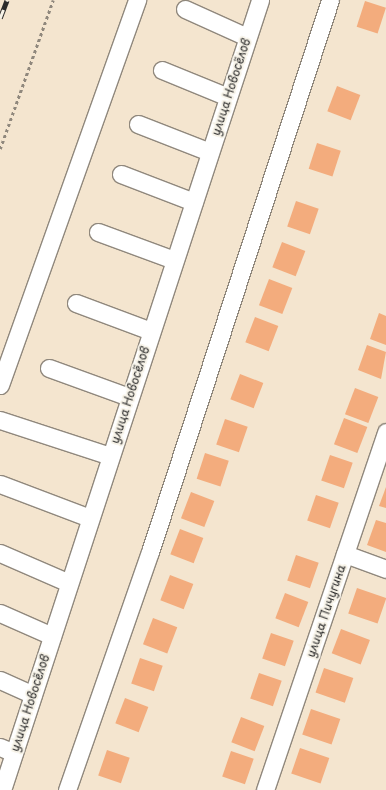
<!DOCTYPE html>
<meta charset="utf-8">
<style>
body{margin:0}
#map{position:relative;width:386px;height:790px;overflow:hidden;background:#f4e5cf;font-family:"Playpen Sans",sans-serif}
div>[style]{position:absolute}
.building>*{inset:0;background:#f3ac7d;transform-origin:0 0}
.path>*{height:2.5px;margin-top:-1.25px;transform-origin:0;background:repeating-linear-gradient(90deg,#90887d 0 3px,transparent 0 6px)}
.roads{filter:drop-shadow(1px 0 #90887d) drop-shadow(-1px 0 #90887d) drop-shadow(0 1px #90887d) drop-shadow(0 -1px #90887d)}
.minor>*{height:17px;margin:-8.5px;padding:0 8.5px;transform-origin:8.5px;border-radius:8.5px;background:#fff}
.rail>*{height:4.5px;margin-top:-2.25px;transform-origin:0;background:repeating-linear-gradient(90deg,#f7f3e8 0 9px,#2b2b2b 0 18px);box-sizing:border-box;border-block:1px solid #2b2b2b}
span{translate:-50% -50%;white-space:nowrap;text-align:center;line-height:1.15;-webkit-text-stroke:4px #f7f3e8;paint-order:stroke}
.street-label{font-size:12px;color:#2b2b2b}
</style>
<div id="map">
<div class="building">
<i style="left:365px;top:1px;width:22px;height:27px;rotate:18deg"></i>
<i style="left:337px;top:86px;width:25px;height:27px;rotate:21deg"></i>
<i style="left:317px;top:143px;width:25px;height:27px;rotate:18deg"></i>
<i style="left:296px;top:201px;width:24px;height:27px;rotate:19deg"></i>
<i style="left:282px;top:242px;width:25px;height:27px;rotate:21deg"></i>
<i style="left:269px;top:279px;width:25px;height:28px;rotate:21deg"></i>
<i style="clip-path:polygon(379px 313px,386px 316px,386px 345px,370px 339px)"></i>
<i style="left:255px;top:317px;width:25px;height:27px;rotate:21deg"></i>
<i style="clip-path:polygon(367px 345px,386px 352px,381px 379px,358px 370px)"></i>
<i style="left:240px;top:374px;width:25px;height:27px;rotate:21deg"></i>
<i style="left:355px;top:388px;width:25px;height:28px;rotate:21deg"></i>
<i style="left:344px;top:418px;width:25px;height:28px;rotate:21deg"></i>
<i style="left:225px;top:419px;width:24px;height:27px;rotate:19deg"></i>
<i style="left:205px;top:453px;width:25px;height:27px;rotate:18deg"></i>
<i style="left:330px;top:455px;width:24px;height:27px;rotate:19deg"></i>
<i style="clip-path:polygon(386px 487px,386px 508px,379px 506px)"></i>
<i style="left:191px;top:492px;width:25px;height:28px;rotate:21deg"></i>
<i style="left:316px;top:495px;width:24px;height:27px;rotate:19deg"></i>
<i style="clip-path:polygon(376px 520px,386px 523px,386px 552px,367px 545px)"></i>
<i style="left:180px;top:529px;width:25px;height:27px;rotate:21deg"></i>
<i style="left:296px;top:555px;width:24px;height:27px;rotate:19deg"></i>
<i style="left:170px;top:575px;width:25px;height:27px;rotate:21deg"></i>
<i style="left:357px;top:588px;width:31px;height:27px;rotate:19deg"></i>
<i style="left:285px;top:593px;width:25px;height:27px;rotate:21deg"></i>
<i style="left:153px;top:618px;width:26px;height:28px;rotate:21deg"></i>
<i style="left:341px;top:629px;width:31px;height:26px;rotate:21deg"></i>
<i style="left:271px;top:633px;width:24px;height:27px;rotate:19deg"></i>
<i style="left:140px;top:658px;width:24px;height:27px;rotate:19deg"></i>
<i style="left:324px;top:668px;width:31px;height:26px;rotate:19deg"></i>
<i style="left:259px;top:673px;width:24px;height:27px;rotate:19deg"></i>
<i style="left:125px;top:698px;width:25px;height:27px;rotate:21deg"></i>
<i style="left:311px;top:709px;width:31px;height:27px;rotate:19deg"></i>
<i style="left:241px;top:717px;width:25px;height:27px;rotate:21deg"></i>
<i style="left:300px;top:748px;width:31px;height:27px;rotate:19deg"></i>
<i style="left:107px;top:750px;width:24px;height:27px;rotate:19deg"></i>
<i style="left:231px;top:751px;width:24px;height:27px;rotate:19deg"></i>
</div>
<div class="path">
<i style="left:0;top:149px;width:158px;rotate:-70.4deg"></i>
</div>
<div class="roads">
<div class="minor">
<i style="left:185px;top:9px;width:68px;rotate:24.3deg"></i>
<i style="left:162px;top:70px;width:71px;rotate:22.2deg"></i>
<i style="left:138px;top:124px;width:77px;rotate:21.3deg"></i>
<i style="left:121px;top:174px;width:78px;rotate:21deg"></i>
<i style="left:98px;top:232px;width:81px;rotate:20.2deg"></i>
<i style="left:76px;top:303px;width:80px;rotate:20.5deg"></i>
<i style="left:49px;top:368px;width:85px;rotate:19.9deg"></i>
<i style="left:0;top:385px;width:409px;rotate:-70.4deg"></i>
<i style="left:0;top:420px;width:116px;rotate:18.1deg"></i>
<i style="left:0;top:484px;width:96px;rotate:20.7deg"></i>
<i style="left:0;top:553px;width:75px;rotate:23.5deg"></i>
<i style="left:345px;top:554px;width:44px;rotate:20.1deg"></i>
<i style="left:0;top:613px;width:57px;rotate:23.9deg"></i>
<i style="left:0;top:680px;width:36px;rotate:24deg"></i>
<i style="left:0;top:747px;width:15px;rotate:23deg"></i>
<i style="left:2px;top:790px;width:831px;rotate:-71.91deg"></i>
<i style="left:67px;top:790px;width:252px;rotate:-70.8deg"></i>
<i style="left:150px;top:552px;width:581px;rotate:-71.94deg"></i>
<i style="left:265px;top:790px;width:378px;rotate:-71.3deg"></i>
</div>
</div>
<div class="rail">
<i style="left:0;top:18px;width:19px;rotate:-69deg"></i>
</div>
<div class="street-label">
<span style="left:231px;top:87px;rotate:-72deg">улица Новосёлов</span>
<span style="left:130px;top:395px;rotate:-72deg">улица Новосёлов</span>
<span style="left:326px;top:611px;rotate:-71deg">улица Пичугина</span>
<span style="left:30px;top:703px;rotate:-72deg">улица Новосёлов</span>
</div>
</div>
